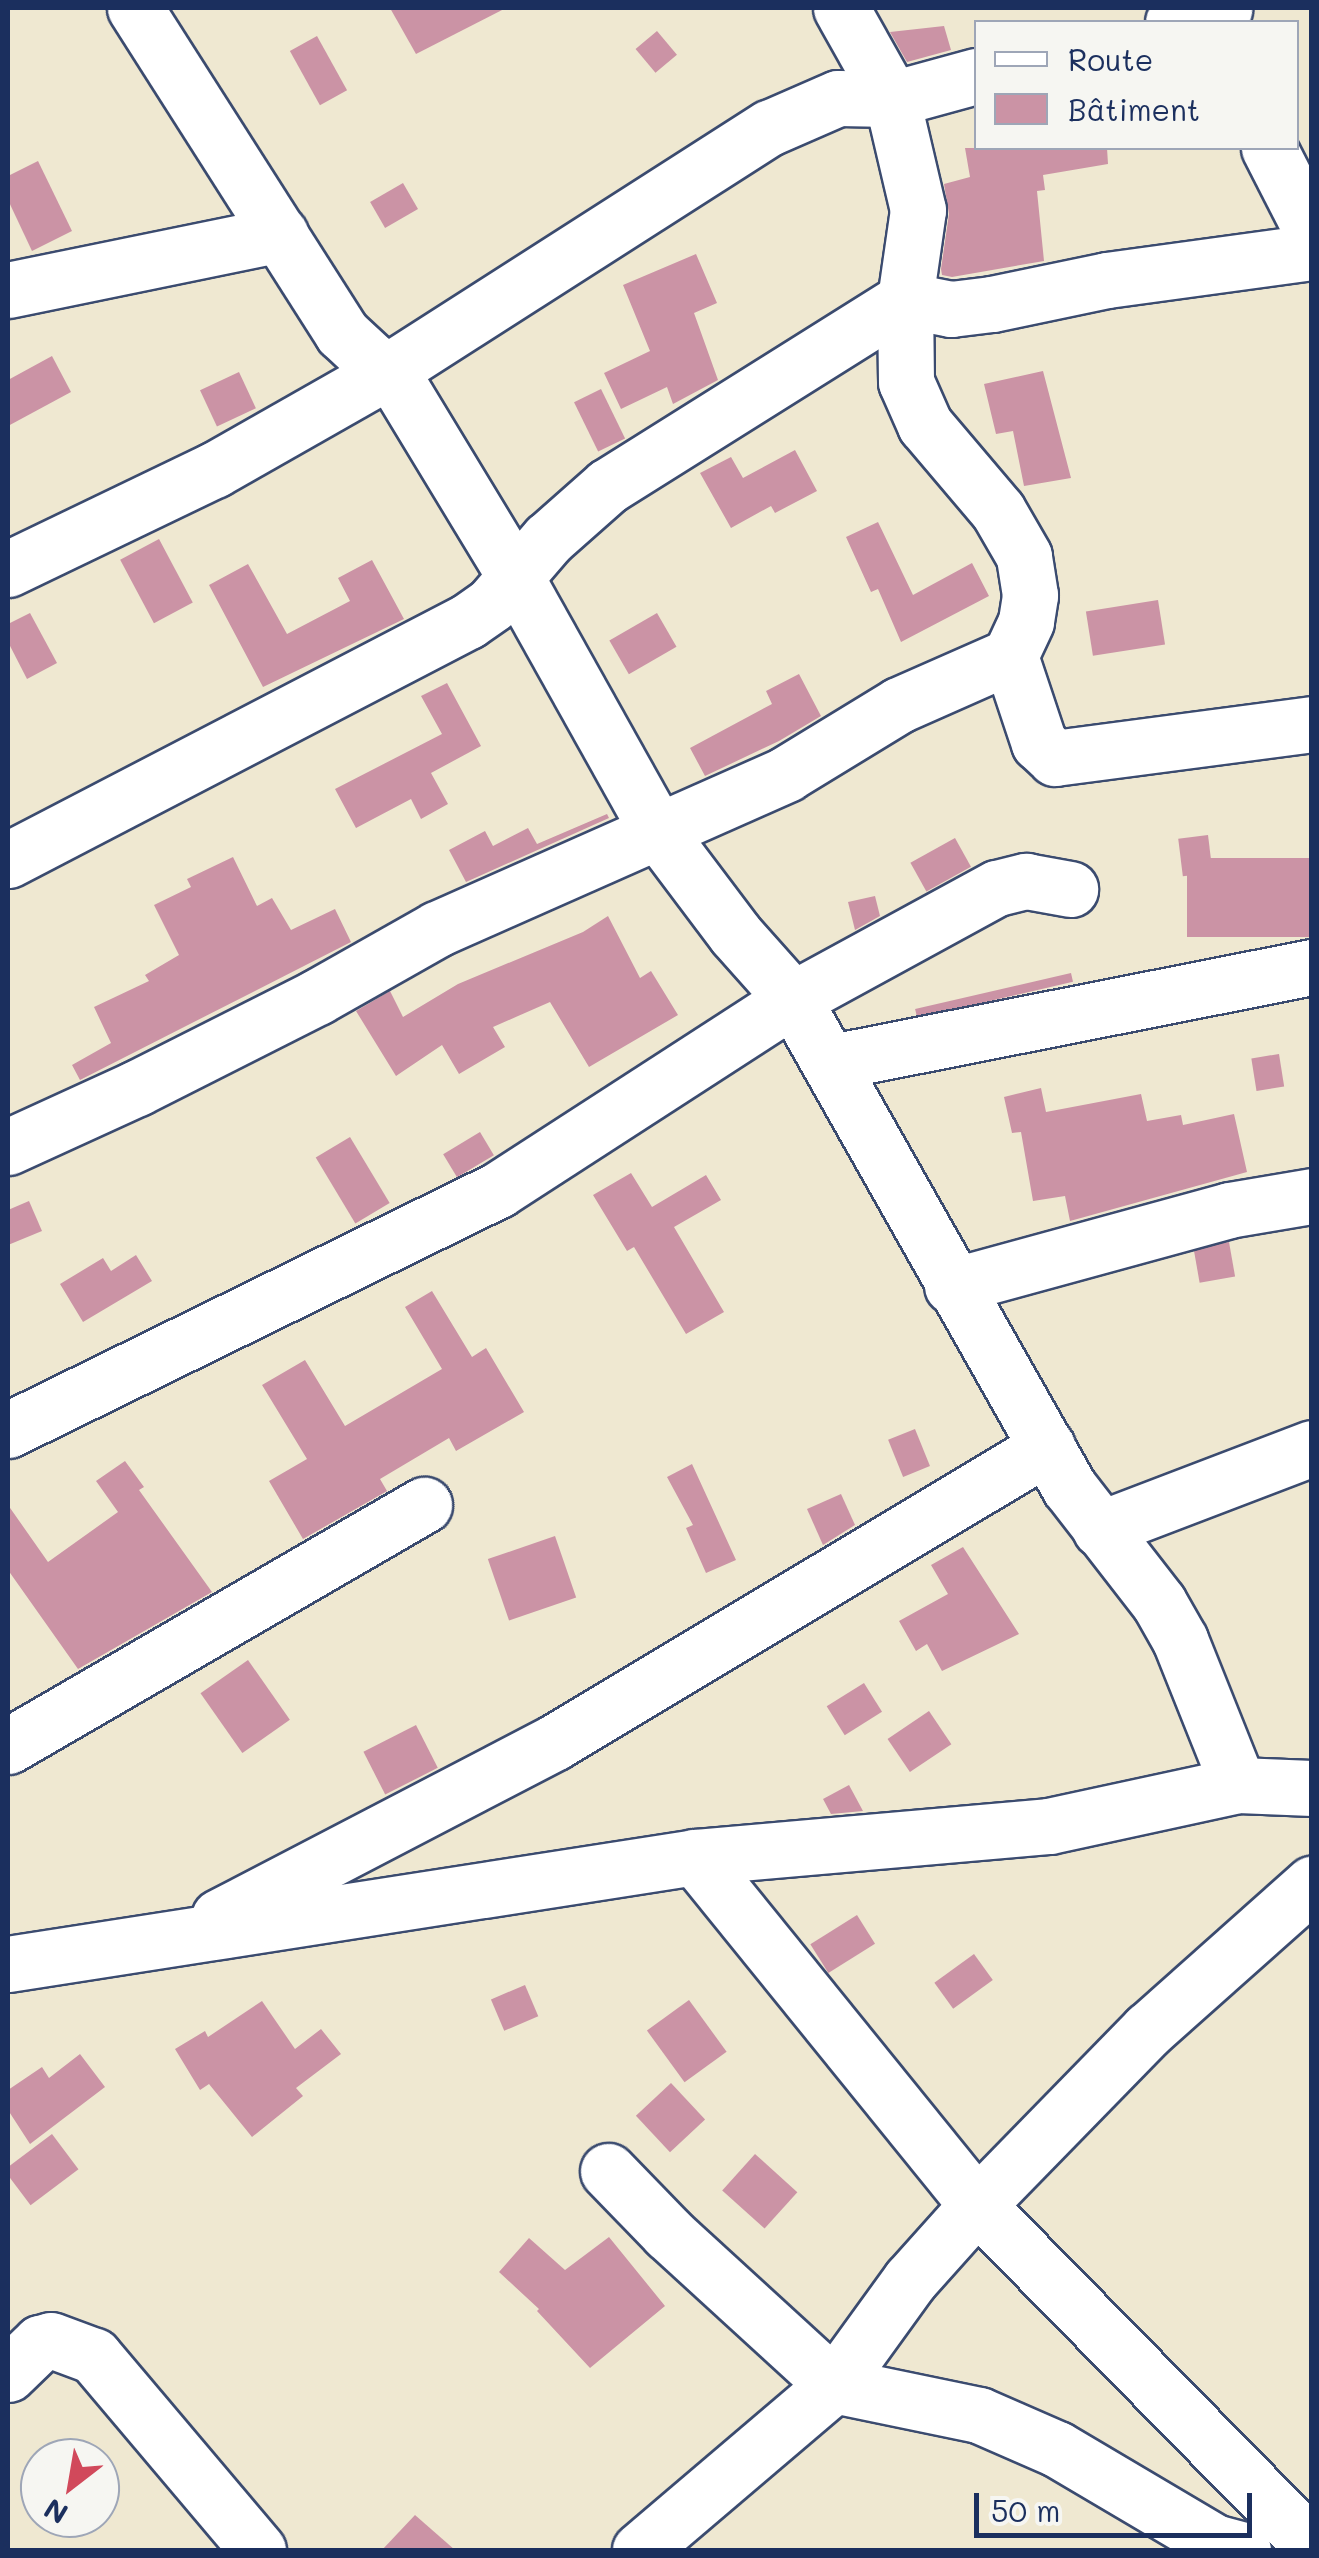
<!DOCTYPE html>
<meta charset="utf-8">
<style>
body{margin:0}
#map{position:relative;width:1319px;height:2558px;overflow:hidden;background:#efe8d1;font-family:Mali,sans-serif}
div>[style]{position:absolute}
.building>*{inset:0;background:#cb93a5;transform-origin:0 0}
.roads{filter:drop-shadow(2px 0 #3b4b6f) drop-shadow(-2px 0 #3b4b6f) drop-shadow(0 2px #3b4b6f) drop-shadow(0 -2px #3b4b6f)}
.minor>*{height:55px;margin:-27.5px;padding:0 27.5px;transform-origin:27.5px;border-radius:27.5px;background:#fff}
span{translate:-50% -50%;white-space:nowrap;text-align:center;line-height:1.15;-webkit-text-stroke:8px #f6f6f2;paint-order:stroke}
.frame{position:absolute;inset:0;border:10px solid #1b2f5e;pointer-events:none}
.legend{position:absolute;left:974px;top:20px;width:325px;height:130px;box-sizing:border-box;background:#f6f6f2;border:2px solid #9ea6b7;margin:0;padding:12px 18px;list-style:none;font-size:30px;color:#1b2f5e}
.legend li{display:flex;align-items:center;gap:20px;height:50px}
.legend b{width:50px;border:2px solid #9ea6b7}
.north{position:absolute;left:20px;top:2438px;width:100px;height:100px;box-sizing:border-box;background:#f6f6f2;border:2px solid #9ea6b7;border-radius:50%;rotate:211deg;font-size:28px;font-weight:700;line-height:40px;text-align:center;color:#1b2f5e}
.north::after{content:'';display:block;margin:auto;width:35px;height:45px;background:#d1495b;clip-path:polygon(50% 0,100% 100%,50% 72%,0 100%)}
.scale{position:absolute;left:974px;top:2493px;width:278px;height:45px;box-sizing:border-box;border:5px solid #1b2f5e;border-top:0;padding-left:12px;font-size:30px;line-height:35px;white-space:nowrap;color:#1b2f5e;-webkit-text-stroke:8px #f6f6f2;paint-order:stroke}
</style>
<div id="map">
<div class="building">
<i style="clip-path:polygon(390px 8px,506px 8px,416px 54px)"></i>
<i style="clip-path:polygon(944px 26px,951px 50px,907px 62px,890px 32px)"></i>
<i style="left:657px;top:31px;width:31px;height:28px;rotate:50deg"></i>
<i style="left:317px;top:36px;width:62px;height:31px;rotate:61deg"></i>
<i style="clip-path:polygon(965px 148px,1107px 148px,1108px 164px,1043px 175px,1045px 190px,1037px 191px,1044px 261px,952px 277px,942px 275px,941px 269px,949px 214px,944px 184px,970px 177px)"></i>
<i style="clip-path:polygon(38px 161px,72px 231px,32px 251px,8px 200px,8px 176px)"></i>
<i style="left:403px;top:183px;width:30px;height:38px;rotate:60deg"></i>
<i style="clip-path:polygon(696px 254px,717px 303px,694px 313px,718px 380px,673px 404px,667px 387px,621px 409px,604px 373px,650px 351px,623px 285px)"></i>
<i style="clip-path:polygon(52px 356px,71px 392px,8px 426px,8px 380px)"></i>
<i style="clip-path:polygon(1043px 371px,1071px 478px,1024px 486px,1013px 431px,996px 434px,984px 384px)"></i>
<i style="left:239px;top:372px;width:40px;height:43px;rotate:65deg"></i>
<i style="left:601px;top:389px;width:55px;height:30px;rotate:64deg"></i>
<i style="clip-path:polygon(795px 450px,817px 491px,775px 513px,771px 506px,731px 528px,700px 473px,731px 457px,743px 478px)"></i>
<i style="clip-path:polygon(878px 522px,913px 595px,972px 563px,989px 596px,901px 642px,878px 589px,871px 592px,846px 537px)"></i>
<i style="left:159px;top:539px;width:72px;height:44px;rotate:62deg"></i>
<i style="clip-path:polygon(372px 560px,404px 619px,263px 687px,209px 585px,248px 564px,287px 634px,350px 601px,338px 578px)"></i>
<i style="left:1158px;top:600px;width:45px;height:73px;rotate:81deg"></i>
<i style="clip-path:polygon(30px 613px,57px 663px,27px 679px,8px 642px,8px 624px)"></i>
<i style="left:657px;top:613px;width:39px;height:55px;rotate:60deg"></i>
<i style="clip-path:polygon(799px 674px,821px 716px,779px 741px,705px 776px,690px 748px,772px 704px,766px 691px)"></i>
<i style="clip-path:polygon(447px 683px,481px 746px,431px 773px,448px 804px,421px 819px,411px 799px,356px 828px,335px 789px,442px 734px,421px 696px)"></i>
<i style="clip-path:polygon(607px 814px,609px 818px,466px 882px,449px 850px,485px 831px,493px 846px,528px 828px,537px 844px)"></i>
<i style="left:1208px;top:835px;width:38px;height:30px;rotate:83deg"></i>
<i style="left:955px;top:838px;width:33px;height:51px;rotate:61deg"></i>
<i style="clip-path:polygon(233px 857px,257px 906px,272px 898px,291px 930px,335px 909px,351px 942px,80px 1080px,72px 1065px,111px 1043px,94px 1007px,149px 981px,145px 975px,179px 955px,154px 905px,191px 887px,187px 879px)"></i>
<i style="left:1312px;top:858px;width:79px;height:125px;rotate:90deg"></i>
<i style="clip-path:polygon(875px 896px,880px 916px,855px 930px,848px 902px)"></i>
<i style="clip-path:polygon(608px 916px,640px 978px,651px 971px,678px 1015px,589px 1067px,550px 1002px,493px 1027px,505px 1047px,459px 1074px,442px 1045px,396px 1076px,356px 1011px,390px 991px,403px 1017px,458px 984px,583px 932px)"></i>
<i style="left:1071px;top:973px;width:9px;height:160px;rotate:77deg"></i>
<i style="left:1279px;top:1054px;width:33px;height:28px;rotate:81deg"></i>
<i style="clip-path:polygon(1041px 1088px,1046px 1112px,1141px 1094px,1147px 1121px,1181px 1115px,1183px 1125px,1234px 1114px,1247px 1172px,1070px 1221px,1065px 1196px,1033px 1201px,1021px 1132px,1012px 1133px,1004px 1097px)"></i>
<i style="left:480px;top:1132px;width:27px;height:43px;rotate:59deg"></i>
<i style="left:350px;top:1137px;width:77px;height:40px;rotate:59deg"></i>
<i style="clip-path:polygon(631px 1173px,652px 1207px,706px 1175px,721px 1200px,674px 1227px,724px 1312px,686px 1334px,634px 1247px,627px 1251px,593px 1195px)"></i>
<i style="clip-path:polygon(29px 1201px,42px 1231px,8px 1245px,8px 1210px)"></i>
<i style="left:1229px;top:1242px;width:35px;height:36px;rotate:80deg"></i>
<i style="clip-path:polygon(136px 1255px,152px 1281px,83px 1322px,60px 1284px,103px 1258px,111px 1271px)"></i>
<i style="clip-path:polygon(432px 1291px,472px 1357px,486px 1348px,524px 1412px,456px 1451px,449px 1438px,380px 1479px,387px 1491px,303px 1539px,269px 1481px,307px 1459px,262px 1385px,305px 1360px,345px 1426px,442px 1369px,405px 1307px)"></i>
<i style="left:915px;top:1429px;width:40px;height:29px;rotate:68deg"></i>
<i style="clip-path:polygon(125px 1461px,144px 1487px,139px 1490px,212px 1592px,78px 1669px,8px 1570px,8px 1505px,48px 1562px,118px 1512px,96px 1481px)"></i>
<i style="clip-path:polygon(692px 1464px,736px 1560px,706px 1573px,686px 1528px,693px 1525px,667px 1477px)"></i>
<i style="clip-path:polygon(841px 1494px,855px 1525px,823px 1545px,807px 1509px)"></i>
<i style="left:555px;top:1536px;width:65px;height:71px;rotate:71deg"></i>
<i style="clip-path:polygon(963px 1547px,1019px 1634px,942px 1671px,927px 1644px,916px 1651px,899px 1621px,948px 1594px,931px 1565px)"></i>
<i style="left:248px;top:1660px;width:73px;height:58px;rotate:55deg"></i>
<i style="left:864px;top:1683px;width:34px;height:44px;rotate:58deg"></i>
<i style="left:929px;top:1711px;width:40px;height:50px;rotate:56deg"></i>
<i style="left:416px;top:1725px;width:48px;height:59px;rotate:63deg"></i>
<i style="clip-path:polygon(849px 1785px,863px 1811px,831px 1814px,823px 1799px)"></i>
<i style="left:857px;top:1915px;width:34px;height:55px;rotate:58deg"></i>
<i style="left:974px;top:1954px;width:32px;height:49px;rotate:54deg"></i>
<i style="left:525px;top:1985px;width:34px;height:37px;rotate:67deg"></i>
<i style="left:689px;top:2000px;width:64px;height:52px;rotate:54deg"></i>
<i style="clip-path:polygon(262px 2001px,295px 2049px,321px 2029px,341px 2054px,296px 2088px,303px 2096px,252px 2137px,209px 2084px,200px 2090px,175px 2049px,205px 2031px,208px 2037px)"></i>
<i style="clip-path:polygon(80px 2054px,105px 2087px,30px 2144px,8px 2110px,8px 2090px,42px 2067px,49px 2078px)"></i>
<i style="left:671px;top:2083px;width:50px;height:48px;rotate:47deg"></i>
<i style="left:52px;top:2134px;width:44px;height:60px;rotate:53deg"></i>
<i style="left:755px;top:2154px;width:57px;height:49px;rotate:42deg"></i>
<i style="clip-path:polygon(609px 2237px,665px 2306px,590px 2368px,537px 2311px,539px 2309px,499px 2272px,529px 2238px,565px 2270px)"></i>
<i style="clip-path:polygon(415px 2515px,455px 2550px,382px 2550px)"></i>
</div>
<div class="roads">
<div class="minor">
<i style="left:135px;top:8px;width:385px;rotate:57.5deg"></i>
<i style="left:342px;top:333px;width:41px;rotate:43deg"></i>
<i style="left:372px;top:361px;width:20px;rotate:27deg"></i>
<i style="left:390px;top:370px;width:243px;rotate:58.8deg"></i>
<i style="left:516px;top:578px;width:287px;rotate:60.8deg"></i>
<i style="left:656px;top:829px;width:131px;rotate:53deg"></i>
<i style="left:735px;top:934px;width:87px;rotate:48.3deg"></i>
<i style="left:793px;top:999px;width:561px;rotate:60.51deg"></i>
<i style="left:1069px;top:1487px;width:147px;rotate:52.2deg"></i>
<i style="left:1159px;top:1603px;width:43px;rotate:60.4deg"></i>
<i style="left:1180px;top:1640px;width:156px;rotate:68.2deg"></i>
<i style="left:1173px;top:22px;width:53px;rotate:-14.3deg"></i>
<i style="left:1269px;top:148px;width:94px;rotate:62.9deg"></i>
<i style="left:8px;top:290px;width:278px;rotate:-11.6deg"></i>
<i style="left:8px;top:569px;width:229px;rotate:-25.7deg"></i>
<i style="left:214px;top:470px;width:202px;rotate:-29.6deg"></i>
<i style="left:390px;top:370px;width:450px;rotate:-32.6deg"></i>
<i style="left:769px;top:128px;width:75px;rotate:-23.5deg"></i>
<i style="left:838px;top:98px;width:54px;rotate:1.1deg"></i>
<i style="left:892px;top:99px;width:87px;rotate:-15.3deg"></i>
<i style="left:1010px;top:656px;width:92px;rotate:71.6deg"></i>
<i style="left:1039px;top:743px;width:22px;rotate:43deg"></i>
<i style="left:1055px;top:758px;width:259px;rotate:-7.5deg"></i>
<i style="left:8px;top:860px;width:518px;rotate:-27.45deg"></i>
<i style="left:468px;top:621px;width:29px;rotate:-35deg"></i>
<i style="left:492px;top:604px;width:86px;rotate:-49.3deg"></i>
<i style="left:548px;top:539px;width:80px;rotate:-41.5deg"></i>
<i style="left:608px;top:486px;width:350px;rotate:-32.1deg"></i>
<i style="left:905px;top:300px;width:47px;rotate:11.1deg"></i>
<i style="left:951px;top:309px;width:41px;rotate:-7deg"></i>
<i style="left:992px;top:304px;width:117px;rotate:-11.8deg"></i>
<i style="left:1107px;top:280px;width:207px;rotate:-7.8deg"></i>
<i style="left:832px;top:1062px;width:489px;rotate:-11.2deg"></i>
<i style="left:8px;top:1147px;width:142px;rotate:-24.6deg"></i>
<i style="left:137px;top:1088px;width:202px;rotate:-26.8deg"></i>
<i style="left:317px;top:997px;width:138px;rotate:-29.5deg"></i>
<i style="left:437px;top:929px;width:382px;rotate:-23.9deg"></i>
<i style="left:786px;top:774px;width:132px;rotate:-31.4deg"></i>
<i style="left:899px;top:705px;width:121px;rotate:-23.8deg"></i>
<i style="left:1010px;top:656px;width:38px;rotate:-65deg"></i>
<i style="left:1026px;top:621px;width:26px;rotate:-81deg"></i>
<i style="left:1030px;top:595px;width:39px;rotate:-99deg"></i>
<i style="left:1024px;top:556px;width:52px;rotate:-120deg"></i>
<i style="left:998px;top:511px;width:113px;rotate:-130.3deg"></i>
<i style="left:925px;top:425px;width:47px;rotate:-113.8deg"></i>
<i style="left:906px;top:382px;width:82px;rotate:-90.7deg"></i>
<i style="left:905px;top:300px;width:91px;rotate:-81.8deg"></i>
<i style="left:918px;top:210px;width:114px;rotate:-103.2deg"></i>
<i style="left:892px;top:99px;width:104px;rotate:-119.3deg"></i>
<i style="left:952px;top:1286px;width:287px;rotate:-15.3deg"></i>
<i style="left:1229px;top:1210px;width:84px;rotate:-9.6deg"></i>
<i style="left:8px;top:1430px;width:546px;rotate:-26.1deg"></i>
<i style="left:498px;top:1190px;width:351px;rotate:-32.9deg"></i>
<i style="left:793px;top:999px;width:232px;rotate:-28.6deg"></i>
<i style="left:997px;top:888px;width:30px;rotate:-14deg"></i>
<i style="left:1026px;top:881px;width:45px;rotate:10.3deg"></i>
<i style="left:1100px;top:1529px;width:227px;rotate:-20.9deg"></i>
<i style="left:8px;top:1746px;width:481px;rotate:-30.1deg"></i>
<i style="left:695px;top:1857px;width:448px;rotate:51deg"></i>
<i style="left:977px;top:2205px;width:478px;rotate:45.5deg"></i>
<i style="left:219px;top:1917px;width:379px;rotate:-27.5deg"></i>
<i style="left:555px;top:1742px;width:574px;rotate:-30.95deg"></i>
<i style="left:8px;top:1964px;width:695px;rotate:-8.85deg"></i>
<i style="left:695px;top:1857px;width:355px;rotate:-5deg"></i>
<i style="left:1049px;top:1826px;width:193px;rotate:-12.2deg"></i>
<i style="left:1238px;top:1785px;width:74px;rotate:2.3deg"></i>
<i style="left:608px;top:2171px;width:86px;rotate:45.9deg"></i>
<i style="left:668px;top:2233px;width:225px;rotate:42.5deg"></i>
<i style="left:834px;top:2385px;width:148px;rotate:11.7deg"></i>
<i style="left:979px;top:2415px;width:85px;rotate:23.6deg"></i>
<i style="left:1057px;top:2449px;width:182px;rotate:30.6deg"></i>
<i style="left:1214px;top:2542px;width:30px;rotate:15deg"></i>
<i style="left:8px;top:2374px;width:45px;rotate:-44.1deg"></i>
<i style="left:40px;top:2343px;width:11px;rotate:-15deg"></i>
<i style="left:51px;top:2340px;width:46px;rotate:20.4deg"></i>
<i style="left:94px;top:2356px;width:254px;rotate:49.8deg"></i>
<i style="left:640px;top:2550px;width:255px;rotate:-40.4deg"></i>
<i style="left:834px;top:2385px;width:130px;rotate:-54.1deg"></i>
<i style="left:910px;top:2280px;width:101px;rotate:-48.2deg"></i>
<i style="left:977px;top:2205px;width:245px;rotate:-45.7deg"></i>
<i style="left:1148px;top:2030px;width:220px;rotate:-41.7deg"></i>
</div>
</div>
<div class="frame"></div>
<ul class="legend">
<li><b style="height:12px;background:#fff"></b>Route</li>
<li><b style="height:28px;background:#cb93a5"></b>Bâtiment</li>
</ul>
<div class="north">N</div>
<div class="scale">50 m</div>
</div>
